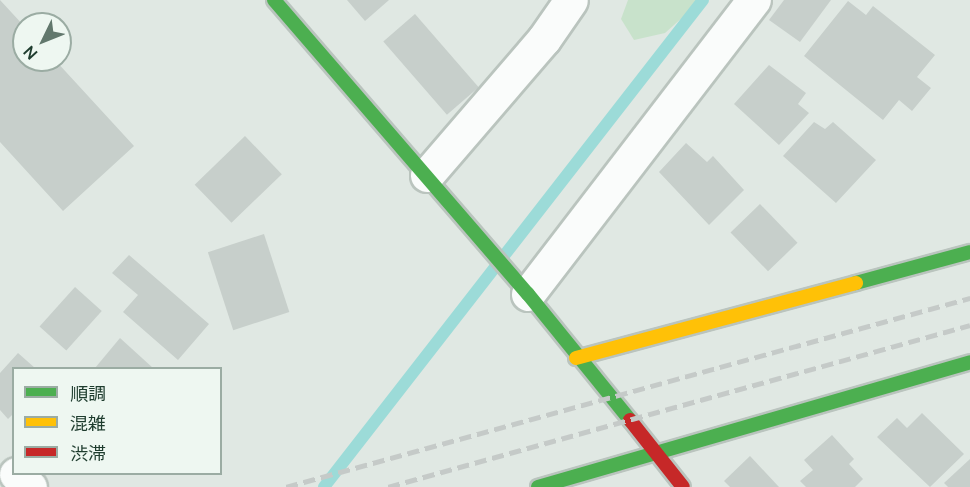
<!DOCTYPE html>
<meta charset="utf-8">
<style>
body{margin:0}
#map{position:relative;width:970px;height:487px;overflow:hidden;background:#e0e8e3;font-family:Manrope,"Noto Sans JP",sans-serif}
div>[style]{position:absolute}
.green>*{inset:0;background:#c8e2cb}
.stream>*{height:12px;margin:-6px;padding:0 6px;transform-origin:6px;border-radius:6px;background:#9cdbd8}
.building>*{inset:0;background:#c7cfcb;transform-origin:0 0}
.roads{filter:drop-shadow(2px 0 #bac4be) drop-shadow(-2px 0 #bac4be) drop-shadow(0 2px #bac4be) drop-shadow(0 -2px #bac4be)}
.street>*{height:33px;margin:-16.5px;padding:0 16.5px;transform-origin:16.5px;border-radius:16.5px;background:#fafcfb}
.fast>*{height:14px;margin:-7px;padding:0 7px;transform-origin:7px;border-radius:7px;background:#4caf50}
.slow>*{height:14px;margin:-7px;padding:0 7px;transform-origin:7px;border-radius:7px;background:#ffc107}
.jam>*{height:14px;margin:-7px;padding:0 7px;transform-origin:7px;border-radius:7px;background:#c62828}
.rail>*{height:4.5px;margin-top:-2.25px;transform-origin:0;background:repeating-linear-gradient(90deg,#c5cac8 0 12px,transparent 0 18px)}
span{translate:-50% -50%;white-space:nowrap;text-align:center;line-height:1.15;-webkit-text-stroke:6px #eef7f1;paint-order:stroke}
.legend{position:absolute;left:12px;top:367px;width:210px;height:108px;box-sizing:border-box;background:#eef7f1;border:2px solid #9baca3;margin:0;padding:8px 10px;list-style:none;font-size:18px;color:#1e3c2e}
.legend li{display:flex;align-items:center;gap:12px;height:30px}
.legend b{width:30px;border:2px solid #9baca3}
.north{position:absolute;left:12px;top:12px;width:60px;height:60px;box-sizing:border-box;background:#eef7f1;border:2px solid #9baca3;border-radius:50%;rotate:227deg;font-size:16px;font-weight:700;line-height:24px;text-align:center;color:#1e3c2e}
.north::after{content:'';display:block;margin:auto;width:21px;height:27px;background:#62786d;clip-path:polygon(50% 0,100% 100%,50% 72%,0 100%)}
</style>
<div id="map">
<div class="green">
<i style="clip-path:polygon(628px 0,702px 0,665px 33px,634px 40px,621px 19px)"></i>
</div>
<div class="stream">
<i style="left:324px;top:487px;width:617px;rotate:-52.11deg"></i>
</div>
<div class="building">
<i style="clip-path:polygon(0 0,24px 26px,24px 60px,55px 60px,134px 146px,63px 211px,0 142px)"></i>
<i style="clip-path:polygon(347px 0,389px 0,365px 21px)"></i>
<i style="clip-path:polygon(784px 0,831px 0,800px 42px,769px 20px)"></i>
<i style="clip-path:polygon(848px 1px,866px 15px,873px 6px,935px 55px,917px 77px,931px 88px,912px 111px,899px 100px,883px 120px,804px 56px)"></i>
<i style="left:415px;top:14px;width:97px;height:42px;rotate:49deg"></i>
<i style="clip-path:polygon(769px 65px,806px 93px,798px 104px,809px 113px,779px 145px,734px 104px)"></i>
<i style="clip-path:polygon(814px 122px,825px 129px,833px 122px,876px 160px,836px 203px,783px 156px)"></i>
<i style="left:245px;top:136px;width:53px;height:70px;rotate:46deg"></i>
<i style="clip-path:polygon(686px 143px,707px 162px,713px 156px,744px 190px,709px 225px,659px 172px)"></i>
<i style="left:760px;top:204px;width:54px;height:41px;rotate:46deg"></i>
<i style="left:264px;top:234px;width:82px;height:59px;rotate:72deg"></i>
<i style="clip-path:polygon(129px 255px,209px 324px,178px 360px,123px 312px,138px 295px,112px 273px)"></i>
<i style="left:75px;top:287px;width:36px;height:53px;rotate:42deg"></i>
<i style="clip-path:polygon(120px 338px,153px 368px,95px 368px)"></i>
<i style="clip-path:polygon(18px 353px,35px 368px,14px 368px,14px 413px,8px 419px,0 410px,0 373px)"></i>
<i style="clip-path:polygon(922px 413px,964px 454px,930px 487px,877px 437px,897px 418px,907px 428px)"></i>
<i style="clip-path:polygon(832px 435px,854px 459px,849px 464px,863px 479px,855px 487px,806px 487px,800px 481px,813px 470px,804px 460px)"></i>
<i style="clip-path:polygon(750px 456px,779px 487px,730px 487px,724px 481px)"></i>
<i style="clip-path:polygon(970px 459px,970px 487px,948px 487px,944px 483px)"></i>
</div>
<div class="roads">
<div class="street">
<i style="left:427px;top:175px;width:179px;rotate:-49.3deg"></i>
<i style="left:544px;top:39px;width:47px;rotate:-55.3deg"></i>
<i style="left:528px;top:294px;width:371px;rotate:-52.5deg"></i>
<i style="left:16px;top:474px;width:19px;rotate:43deg"></i>
</div>
<div class="fast">
<i style="left:274px;top:0;width:389px;rotate:49.2deg"></i>
<i style="left:528px;top:294px;width:162px;rotate:51deg"></i>
<i style="left:856px;top:283px;width:118px;rotate:-15.2deg"></i>
<i style="left:538px;top:487px;width:450px;rotate:-16.1deg"></i>
</div>
<div class="slow">
<i style="left:576px;top:358px;width:290px;rotate:-15deg"></i>
</div>
<div class="jam">
<i style="left:630px;top:420px;width:85px;rotate:51.7deg"></i>
</div>
</div>
<div class="rail">
<i style="left:286px;top:487px;width:710px;rotate:-15.45deg"></i>
<i style="left:388px;top:487px;width:604px;rotate:-15.55deg"></i>
</div>
<ul class="legend">
<li><b style="height:8px;background:#4caf50"></b>順調</li>
<li><b style="height:8px;background:#ffc107"></b>混雑</li>
<li><b style="height:8px;background:#c62828"></b>渋滞</li>
</ul>
<div class="north">N</div>
</div>
